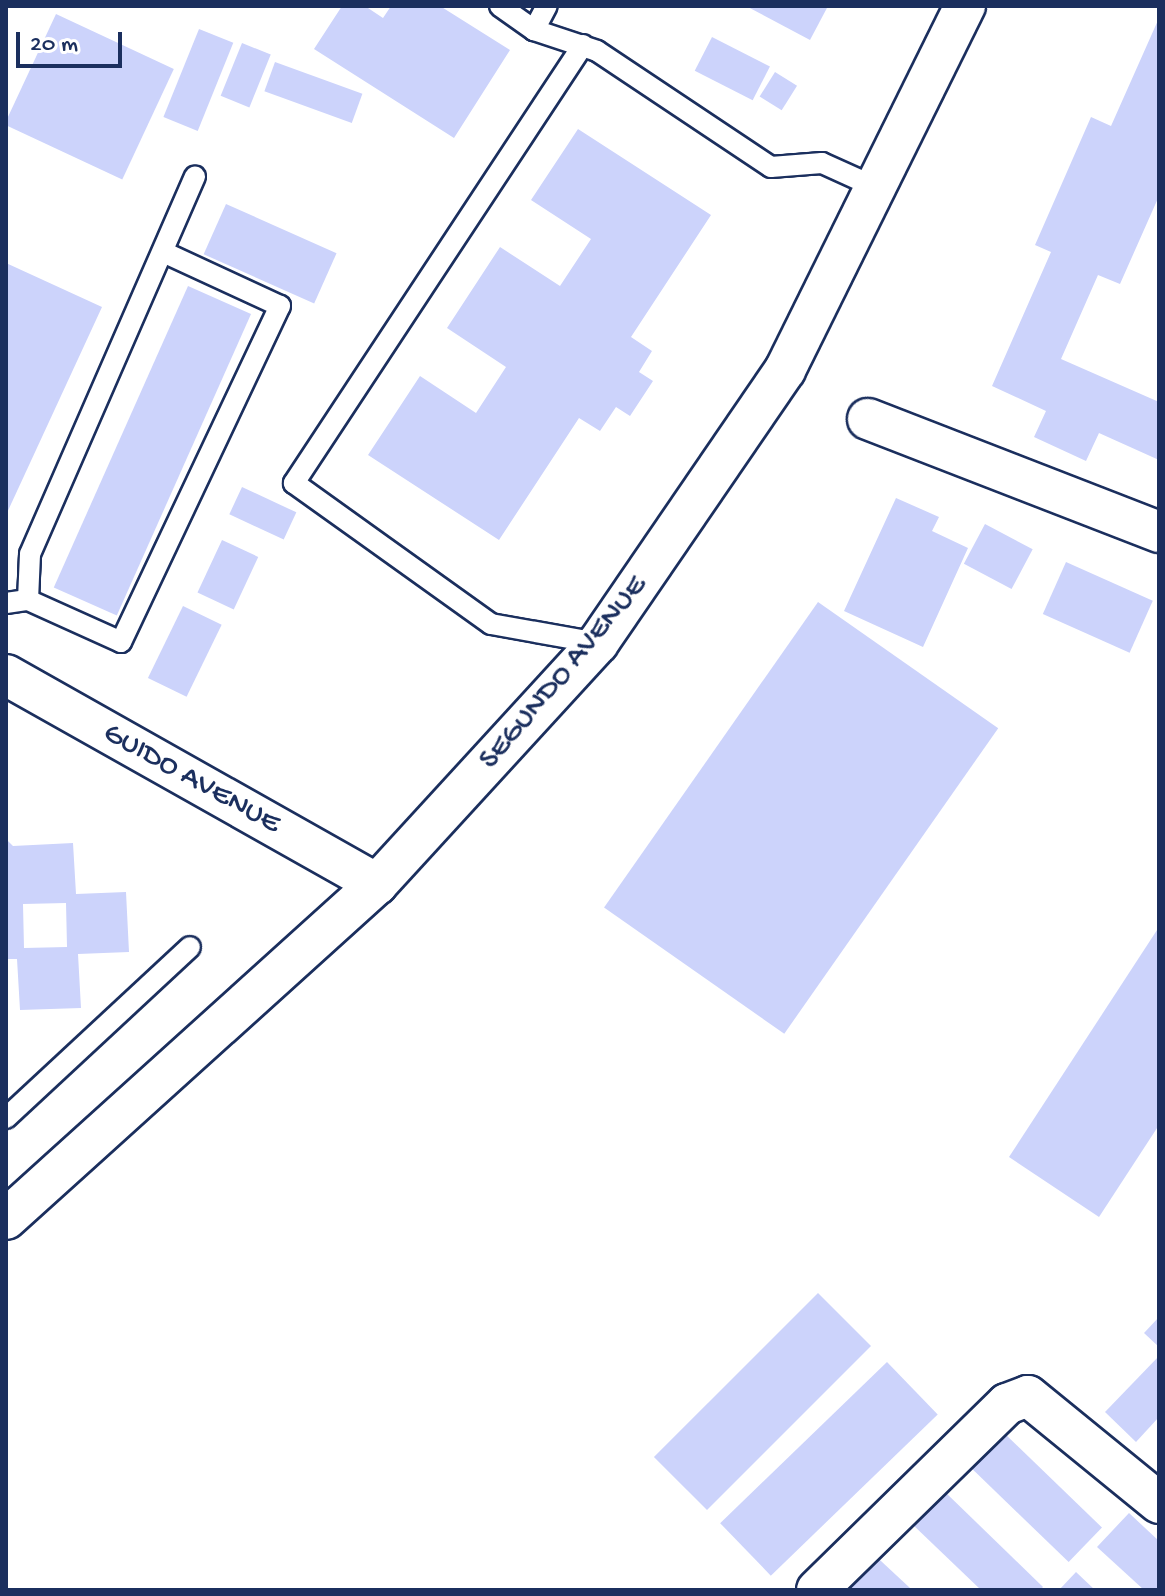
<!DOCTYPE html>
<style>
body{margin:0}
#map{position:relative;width:1165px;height:1596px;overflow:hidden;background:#fff;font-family:"Gochi Hand",sans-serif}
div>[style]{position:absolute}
.building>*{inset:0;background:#ccd3fb;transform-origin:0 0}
.roads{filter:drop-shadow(2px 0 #1b2f5e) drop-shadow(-2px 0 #1b2f5e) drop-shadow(0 2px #1b2f5e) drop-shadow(0 -2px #1b2f5e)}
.lane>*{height:20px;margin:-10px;padding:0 10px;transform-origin:10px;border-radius:10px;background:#fff}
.street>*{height:40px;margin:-20px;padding:0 20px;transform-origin:20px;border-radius:20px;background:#fff}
span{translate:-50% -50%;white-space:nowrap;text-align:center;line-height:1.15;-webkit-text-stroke:7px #fff;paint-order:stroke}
.street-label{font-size:30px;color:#1b2f5e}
.frame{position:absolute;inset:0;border:8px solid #1b2f5e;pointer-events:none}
.scale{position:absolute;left:16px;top:32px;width:106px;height:36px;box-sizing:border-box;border:4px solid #1b2f5e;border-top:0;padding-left:10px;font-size:24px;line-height:28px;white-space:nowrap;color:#1b2f5e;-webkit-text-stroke:6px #fff;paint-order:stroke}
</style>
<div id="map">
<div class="building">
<i style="clip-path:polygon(342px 6px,365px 6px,383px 18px,391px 6px,440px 6px,510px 50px,454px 138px,314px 49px)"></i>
<i style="clip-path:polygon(746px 6px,828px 6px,810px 40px)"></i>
<i style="left:56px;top:14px;width:130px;height:122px;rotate:25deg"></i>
<i style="clip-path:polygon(1159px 18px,1159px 196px,1120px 284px,1098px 275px,1061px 359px,1159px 402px,1159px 460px,1099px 433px,1086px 461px,1034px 437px,1046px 411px,992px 386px,1051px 252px,1035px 245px,1091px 117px,1111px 126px)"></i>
<i style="left:199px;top:29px;width:37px;height:95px;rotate:22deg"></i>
<i style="left:712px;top:37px;width:65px;height:38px;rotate:27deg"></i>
<i style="left:242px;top:43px;width:31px;height:57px;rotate:22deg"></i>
<i style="left:275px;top:62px;width:93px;height:31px;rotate:20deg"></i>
<i style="left:775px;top:72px;width:26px;height:29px;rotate:32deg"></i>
<i style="clip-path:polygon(578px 129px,711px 215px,631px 337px,652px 351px,639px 372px,653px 381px,630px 416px,616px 407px,600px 431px,579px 418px,499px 540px,368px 455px,420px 376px,476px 413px,506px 367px,447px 328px,500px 247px,560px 286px,591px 239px,531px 200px)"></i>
<i style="left:226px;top:204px;width:121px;height:55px;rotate:24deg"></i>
<i style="clip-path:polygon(6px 263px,102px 307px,6px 515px)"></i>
<i style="left:188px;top:286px;width:69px;height:330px;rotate:24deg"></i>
<i style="left:242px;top:487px;width:60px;height:30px;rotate:25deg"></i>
<i style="clip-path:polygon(896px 498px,939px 517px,932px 531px,968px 548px,923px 647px,844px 611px)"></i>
<i style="left:985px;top:524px;width:54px;height:45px;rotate:28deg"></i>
<i style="left:222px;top:540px;width:40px;height:58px;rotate:25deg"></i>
<i style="left:1066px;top:562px;width:95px;height:57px;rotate:24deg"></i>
<i style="left:818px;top:602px;width:220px;height:373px;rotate:35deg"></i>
<i style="left:183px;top:606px;width:43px;height:80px;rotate:26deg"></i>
<i style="clip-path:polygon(evenodd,6px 839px,13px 846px,73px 843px,76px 894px,126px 892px,129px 952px,78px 954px,81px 1008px,20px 1010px,17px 959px,6px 959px,6px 839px,66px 903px,67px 947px,24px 948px,23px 904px,66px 903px)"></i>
<i style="clip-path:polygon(1159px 927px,1159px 1125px,1099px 1217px,1009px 1157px)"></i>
<i style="left:818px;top:1293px;width:75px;height:232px;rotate:45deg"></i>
<i style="clip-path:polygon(1159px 1317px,1159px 1347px,1144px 1333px)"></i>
<i style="clip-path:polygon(1159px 1356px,1159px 1417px,1136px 1442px,1105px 1412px)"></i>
<i style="left:887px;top:1362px;width:73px;height:232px;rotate:46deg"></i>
<i style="left:1002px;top:1431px;width:139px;height:48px;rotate:44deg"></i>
<i style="clip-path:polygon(943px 1490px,1043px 1587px,1040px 1590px,981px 1590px,911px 1523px)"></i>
<i style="clip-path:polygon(1129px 1513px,1159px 1541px,1159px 1590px,1144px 1590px,1097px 1547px)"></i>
<i style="clip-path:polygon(867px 1548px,910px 1588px,908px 1590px,844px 1590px)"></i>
<i style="clip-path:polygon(1076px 1572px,1095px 1590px,1059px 1590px)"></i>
</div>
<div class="roads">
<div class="lane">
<i style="left:500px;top:6px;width:42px;rotate:35.2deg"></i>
<i style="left:534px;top:30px;width:66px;rotate:18.4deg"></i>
<i style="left:597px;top:51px;width:209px;rotate:33.7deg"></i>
<i style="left:771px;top:167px;width:51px;rotate:-4.5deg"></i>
<i style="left:822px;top:163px;width:58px;rotate:24.4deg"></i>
<i style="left:534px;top:30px;width:27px;rotate:-62deg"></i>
<i style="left:583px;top:45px;width:525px;rotate:123.42deg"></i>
<i style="left:294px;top:483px;width:242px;rotate:35.6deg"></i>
<i style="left:491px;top:624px;width:109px;rotate:10.1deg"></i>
<i style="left:28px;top:600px;width:46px;rotate:-87.5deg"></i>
<i style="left:30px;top:554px;width:412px;rotate:-66.4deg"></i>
<i style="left:6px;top:603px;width:22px;rotate:-8deg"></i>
<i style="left:28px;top:600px;width:102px;rotate:24.3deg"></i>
<i style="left:121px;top:642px;width:372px;rotate:-64.7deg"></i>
<i style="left:280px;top:306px;width:129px;rotate:-155.2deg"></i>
<i style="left:6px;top:1118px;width:251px;rotate:-42.9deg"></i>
</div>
<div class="street">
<i style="left:868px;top:419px;width:312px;rotate:21.2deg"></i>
<i style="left:6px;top:675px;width:426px;rotate:29.4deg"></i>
<i style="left:6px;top:1219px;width:500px;rotate:-42.1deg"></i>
<i style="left:377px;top:884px;width:327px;rotate:-47.5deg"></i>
<i style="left:598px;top:643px;width:331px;rotate:-55.6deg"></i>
<i style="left:785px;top:370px;width:406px;rotate:-63.7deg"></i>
<i style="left:817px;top:1590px;width:266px;rotate:-44.4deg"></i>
<i style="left:1007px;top:1404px;width:22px;rotate:-21deg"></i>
<i style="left:1028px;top:1396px;width:169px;rotate:39.2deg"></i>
</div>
</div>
<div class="street-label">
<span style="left:565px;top:674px;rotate:-50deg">SEGUNDO AVENUE</span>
<span style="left:191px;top:780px;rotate:29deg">GUIDO AVENUE</span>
</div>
<div class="frame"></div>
<div class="scale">20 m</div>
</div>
